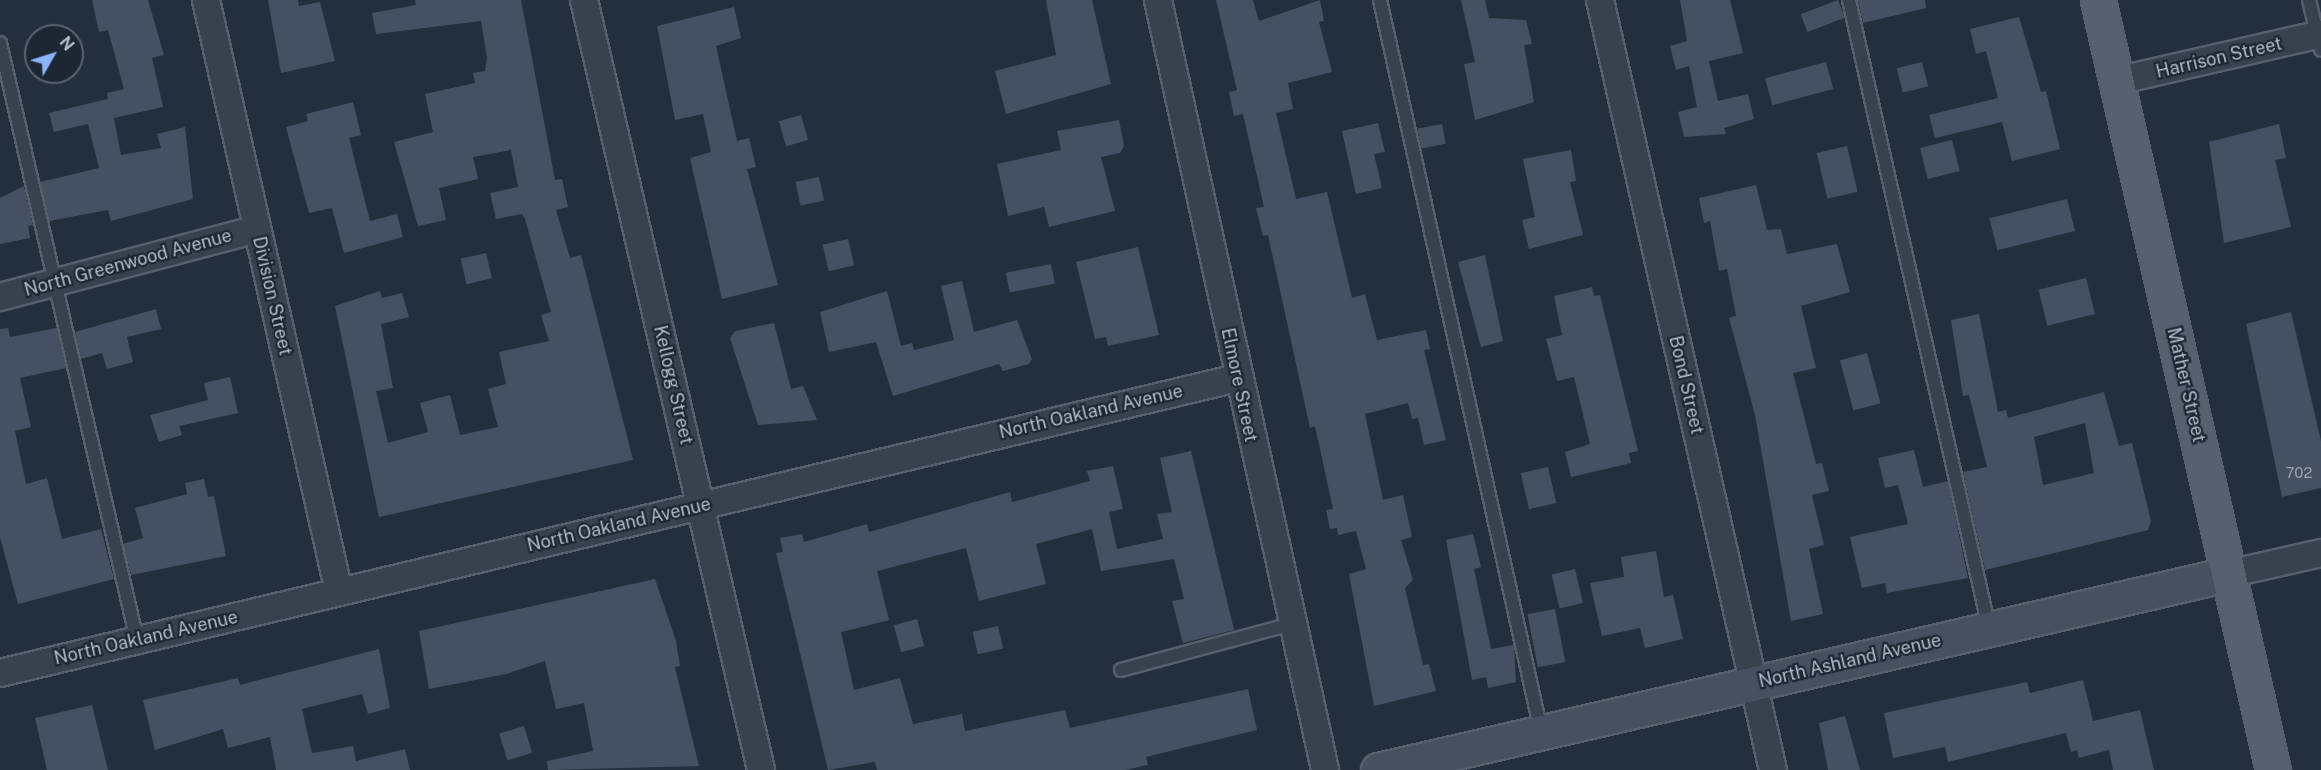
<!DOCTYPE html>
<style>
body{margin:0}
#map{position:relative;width:2321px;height:770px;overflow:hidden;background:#242f3e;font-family:"Public Sans",sans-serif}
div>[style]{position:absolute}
.building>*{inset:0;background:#455162;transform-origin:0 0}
.roads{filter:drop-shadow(2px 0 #565f6c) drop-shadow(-2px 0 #565f6c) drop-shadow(0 2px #565f6c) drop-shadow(0 -2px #565f6c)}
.lane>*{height:12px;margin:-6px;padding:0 6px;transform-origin:6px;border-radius:6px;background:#38414e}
.street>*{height:26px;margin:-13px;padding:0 13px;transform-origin:13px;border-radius:13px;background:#38414e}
.secondary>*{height:33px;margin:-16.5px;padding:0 16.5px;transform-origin:16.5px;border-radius:16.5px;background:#465061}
.primary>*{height:33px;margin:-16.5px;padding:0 16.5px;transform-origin:16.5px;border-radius:16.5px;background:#56606e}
span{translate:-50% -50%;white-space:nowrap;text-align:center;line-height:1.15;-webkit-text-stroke:4.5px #1d2633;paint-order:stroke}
.number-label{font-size:15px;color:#98a1af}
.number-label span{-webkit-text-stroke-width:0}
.street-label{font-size:18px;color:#b4bcc9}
.north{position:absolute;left:24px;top:24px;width:60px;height:60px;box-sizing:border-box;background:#1d2633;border:2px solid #59626f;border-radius:50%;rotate:51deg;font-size:16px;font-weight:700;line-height:24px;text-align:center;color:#b4bcc9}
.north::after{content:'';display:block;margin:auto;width:21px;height:27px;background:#8ab4f8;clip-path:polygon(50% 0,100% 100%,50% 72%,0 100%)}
</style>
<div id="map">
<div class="building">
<i style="clip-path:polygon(92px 0,148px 0,164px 55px,152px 58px,163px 107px,114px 118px,121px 155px,161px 148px,157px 134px,185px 127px,193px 199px,111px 221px,108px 210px,49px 221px,40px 182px,99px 168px,88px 124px,54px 132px,49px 113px,108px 99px,107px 93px,124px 89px,108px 30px,99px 32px)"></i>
<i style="clip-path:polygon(268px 0,298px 0,299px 6px,320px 2px,335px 61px,281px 73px)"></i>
<i style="clip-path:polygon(415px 0,521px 0,555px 180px,562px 179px,568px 207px,556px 210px,570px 258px,581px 255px,633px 460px,379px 517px,335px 306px,380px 291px,382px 298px,402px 293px,409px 317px,381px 324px,393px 388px,376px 391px,388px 443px,428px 432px,420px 403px,450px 395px,460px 435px,498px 427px,488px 389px,506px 384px,499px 352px,549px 341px,541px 315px,551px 312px,525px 219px,522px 214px,496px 219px,490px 193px,518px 187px,511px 150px,473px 157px,478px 179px,439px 188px,446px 220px,418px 226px,394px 142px,433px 132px,425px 94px,475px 83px,473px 73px,485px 71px,487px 58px,481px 21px,376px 34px,372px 13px,416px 5px)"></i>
<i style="clip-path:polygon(1046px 0,1092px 0,1111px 84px,1006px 114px,995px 71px,1056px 55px)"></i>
<i style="clip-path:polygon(1216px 0,1253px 0,1259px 21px,1320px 0,1324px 21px,1319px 22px,1332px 72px,1288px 83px,1293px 109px,1276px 113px,1296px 199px,1327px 192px,1352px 298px,1365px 294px,1377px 340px,1426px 330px,1430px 349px,1424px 350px,1446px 440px,1424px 445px,1418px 418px,1412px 419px,1408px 403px,1365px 414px,1383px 500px,1403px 495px,1412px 537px,1401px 540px,1413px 580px,1405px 588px,1423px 665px,1429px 664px,1436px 691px,1374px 706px,1349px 574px,1366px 569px,1356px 531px,1338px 535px,1337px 528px,1330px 529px,1326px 510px,1333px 509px,1315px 426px,1310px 428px,1268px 235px,1263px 236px,1256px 208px,1264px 207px,1243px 114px,1234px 116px,1229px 92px,1237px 90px)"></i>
<i style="clip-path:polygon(1461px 0,1485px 0,1489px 18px,1526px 20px,1532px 44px,1524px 45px,1534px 102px,1475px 120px,1464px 64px,1475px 62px)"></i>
<i style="clip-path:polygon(1680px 0,1730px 0,1743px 53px,1709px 61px,1718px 101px,1748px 94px,1754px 119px,1724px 128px,1726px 134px,1684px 137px,1678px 112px,1697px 107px,1689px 66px,1676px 70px,1670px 46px,1687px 41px)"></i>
<i style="left:1838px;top:0;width:19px;height:40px;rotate:69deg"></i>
<i style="clip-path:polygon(1858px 0,1925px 0,1926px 8px,1863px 23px)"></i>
<i style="clip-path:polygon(734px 7px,741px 38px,716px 46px,737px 141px,749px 138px,756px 167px,747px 169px,778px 285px,722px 299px,690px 158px,711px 152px,703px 114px,675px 120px,657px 26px)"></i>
<i style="clip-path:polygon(2019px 17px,2041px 92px,2046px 91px,2060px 149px,2012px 161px,2002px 122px,1935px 138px,1929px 115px,1998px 98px,1986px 51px,1976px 54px,1970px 29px)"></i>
<i style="left:1826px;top:62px;width:28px;height:63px;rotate:75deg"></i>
<i style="left:1922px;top:62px;width:25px;height:26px;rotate:76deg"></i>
<i style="clip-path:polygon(353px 102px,361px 135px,349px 138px,370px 221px,397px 214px,403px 237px,344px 253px,332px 208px,309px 213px,286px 127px,308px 121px,306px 114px)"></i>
<i style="left:801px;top:115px;width:26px;height:23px;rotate:74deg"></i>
<i style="clip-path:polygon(1119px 120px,1124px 146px,1120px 153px,1101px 157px,1115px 211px,1049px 227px,1044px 207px,1008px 216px,997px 164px,1061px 150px,1057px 131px)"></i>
<i style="clip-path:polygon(1378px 123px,1385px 152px,1374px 154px,1382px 188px,1356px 194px,1342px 131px)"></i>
<i style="left:1442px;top:124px;width:20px;height:25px;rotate:79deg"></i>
<i style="clip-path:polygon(2279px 124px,2286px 158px,2275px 160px,2291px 227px,2224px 243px,2209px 142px)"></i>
<i style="left:1952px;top:140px;width:32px;height:33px;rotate:76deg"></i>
<i style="left:1847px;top:146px;width:47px;height:31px;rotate:77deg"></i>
<i style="clip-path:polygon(1571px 150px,1576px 181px,1570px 182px,1583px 235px,1529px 249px,1522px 220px,1535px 217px,1523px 159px)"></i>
<i style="left:819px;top:177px;width:24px;height:24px;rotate:78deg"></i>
<i style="clip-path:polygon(1756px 185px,1767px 230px,1781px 229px,1787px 254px,1837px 244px,1850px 292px,1801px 306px,1816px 368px,1793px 373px,1816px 464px,1822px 463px,1829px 491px,1812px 495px,1824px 545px,1809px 549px,1823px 614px,1791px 621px,1755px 415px,1729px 318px,1736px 316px,1727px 269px,1719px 271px,1710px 221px,1704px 223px,1699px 198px)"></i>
<i style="clip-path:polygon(24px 186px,33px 225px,28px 226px,30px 238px,0 244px,0 198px)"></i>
<i style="left:2067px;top:199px;width:33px;height:80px;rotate:76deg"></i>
<i style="left:848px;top:239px;width:27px;height:26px;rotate:77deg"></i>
<i style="clip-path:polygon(1138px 247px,1159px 335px,1108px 346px,1106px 337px,1095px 339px,1076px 262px)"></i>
<i style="left:486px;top:253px;width:26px;height:26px;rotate:77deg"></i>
<i style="clip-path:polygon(1485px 255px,1503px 341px,1481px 347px,1458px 262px)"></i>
<i style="left:1051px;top:264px;width:20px;height:46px;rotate:79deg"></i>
<i style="left:2086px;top:278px;width:37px;height:49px;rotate:76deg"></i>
<i style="clip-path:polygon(962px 281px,974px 332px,1017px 320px,1032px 359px,1029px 364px,1003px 371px,999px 364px,893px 396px,876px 342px,829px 352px,820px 312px,887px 291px,901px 346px,912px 343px,914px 350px,954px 340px,941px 286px)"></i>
<i style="clip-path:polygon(1592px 287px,1594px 296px,1600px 295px,1638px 451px,1629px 453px,1631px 463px,1571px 477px,1565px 452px,1590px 444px,1574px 377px,1557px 381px,1546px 339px,1562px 335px,1554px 296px)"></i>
<i style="clip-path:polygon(156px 309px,161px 329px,127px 337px,133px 362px,107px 369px,102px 353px,81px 359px,75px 332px)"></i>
<i style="clip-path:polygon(2291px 312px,2321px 441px,2321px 488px,2282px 497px,2246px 324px)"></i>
<i style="clip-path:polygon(evenodd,1979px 314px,1998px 412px,2006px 410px,2008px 418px,2104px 392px,2119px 446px,2132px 443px,2151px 521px,2148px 530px,1985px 570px,1963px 472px,1987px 467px,1969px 395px,1963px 396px,1951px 320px,1979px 314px,2085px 423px,2094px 473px,2043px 485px,2034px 437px,2085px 423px)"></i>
<i style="clip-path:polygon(774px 323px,791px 389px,803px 386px,817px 420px,758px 425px,730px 338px,735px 331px)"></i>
<i style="clip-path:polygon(8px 328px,10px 337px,57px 328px,66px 368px,20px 378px,31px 427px,15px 431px,26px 484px,47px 478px,62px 539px,101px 529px,114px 579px,18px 604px,0 537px,0 329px)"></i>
<i style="left:1867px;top:353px;width:52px;height:28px;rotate:75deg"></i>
<i style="clip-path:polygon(230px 377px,238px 413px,179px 426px,182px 435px,159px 442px,150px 415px,208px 400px,204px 383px)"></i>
<i style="clip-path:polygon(1914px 450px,1923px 487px,1948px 481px,1968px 578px,1887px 593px,1885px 583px,1862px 588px,1850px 537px,1908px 524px,1898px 485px,1885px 488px,1878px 458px)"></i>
<i style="clip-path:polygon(1191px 451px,1234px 630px,1183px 643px,1172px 601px,1184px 599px,1174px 559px,1101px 571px,1092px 529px,1036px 544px,1046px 584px,979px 601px,966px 548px,877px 571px,889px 620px,841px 632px,854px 690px,900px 678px,913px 724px,962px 714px,965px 731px,1065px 710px,1070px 728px,1248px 689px,1257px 730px,1146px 757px,1148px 765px,1125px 770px,877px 770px,875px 762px,828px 770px,776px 553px,783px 552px,780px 538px,802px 534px,804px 542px,867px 524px,869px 532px,1010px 492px,1012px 502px,1090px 481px,1087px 471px,1113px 466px,1123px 509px,1109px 512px,1117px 549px,1163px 539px,1157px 514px,1172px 512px,1160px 458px)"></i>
<i style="left:1548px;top:467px;width:37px;height:28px;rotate:77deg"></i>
<i style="clip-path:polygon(204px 479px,208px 497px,214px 496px,226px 556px,131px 575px,123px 544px,143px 538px,135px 508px,187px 494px,185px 483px)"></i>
<i style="clip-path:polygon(1473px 534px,1481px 567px,1474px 569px,1491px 649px,1514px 645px,1516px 682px,1488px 688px,1486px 677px,1472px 680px,1446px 540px)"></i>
<i style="clip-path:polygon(1656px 551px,1664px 597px,1673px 595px,1683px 639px,1645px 648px,1640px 628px,1602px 636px,1590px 583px,1624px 577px,1621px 557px)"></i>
<i style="left:1575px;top:569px;width:35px;height:24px;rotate:77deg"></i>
<i style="clip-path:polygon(655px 579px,676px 641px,680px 666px,675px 667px,699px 766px,548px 770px,547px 761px,593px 751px,584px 703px,556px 709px,545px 661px,506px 674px,429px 689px,419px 631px)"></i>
<i style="left:1555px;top:609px;width:54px;height:28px;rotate:79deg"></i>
<i style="left:917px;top:619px;width:28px;height:24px;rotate:75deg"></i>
<i style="left:998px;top:626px;width:23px;height:26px;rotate:77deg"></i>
<i style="clip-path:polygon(379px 649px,390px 708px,368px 714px,362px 694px,302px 709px,312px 753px,353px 746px,356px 761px,405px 749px,410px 770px,276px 770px,270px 737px,228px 748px,223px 729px,155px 750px,143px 700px,238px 678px,240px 685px)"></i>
<i style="clip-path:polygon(2083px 680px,2093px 721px,2140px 710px,2154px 770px,2113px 770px,2109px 750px,2079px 758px,2077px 750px,2071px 752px,2066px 733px,1948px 762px,1945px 747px,1893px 758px,1884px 713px,2027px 682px,2030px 693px)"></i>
<i style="clip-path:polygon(92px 705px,108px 770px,47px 770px,35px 718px)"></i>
<i style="clip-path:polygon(1845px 716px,1860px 770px,1828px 770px,1819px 723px)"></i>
<i style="left:524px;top:726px;width:28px;height:26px;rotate:73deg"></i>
</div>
<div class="roads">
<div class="lane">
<i style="left:1380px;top:0;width:749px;rotate:77.58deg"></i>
<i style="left:1849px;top:0;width:643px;rotate:77.43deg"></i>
<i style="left:2309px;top:0;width:51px;rotate:76.5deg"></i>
<i style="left:0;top:43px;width:613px;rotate:77.08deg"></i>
<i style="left:1121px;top:670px;width:177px;rotate:-15.1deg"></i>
</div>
<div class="street">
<i style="left:206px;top:0;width:607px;rotate:77.34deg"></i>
<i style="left:584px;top:0;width:790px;rotate:77.05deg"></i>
<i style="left:1158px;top:0;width:788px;rotate:77.76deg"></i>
<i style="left:1600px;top:0;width:789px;rotate:77.34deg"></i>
<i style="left:2116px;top:81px;width:210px;rotate:-12.9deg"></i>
<i style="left:0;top:297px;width:266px;rotate:-14.8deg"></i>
<i style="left:2228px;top:574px;width:95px;rotate:-12.7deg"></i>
<i style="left:0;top:673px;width:1272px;rotate:-13.41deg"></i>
</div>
<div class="secondary">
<i style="left:1378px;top:770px;width:872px;rotate:-12.98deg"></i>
</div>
<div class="primary">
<i style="left:2098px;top:0;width:790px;rotate:77.2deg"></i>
</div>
</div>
<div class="number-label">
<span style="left:2299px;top:473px">702</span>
</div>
<div class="street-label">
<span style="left:2219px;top:58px;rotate:-13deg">Harrison Street</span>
<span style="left:128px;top:263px;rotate:-15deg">North Greenwood Avenue</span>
<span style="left:272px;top:296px;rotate:77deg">Division Street</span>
<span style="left:673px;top:385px;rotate:77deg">Kellogg Street</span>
<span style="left:1239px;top:385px;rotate:78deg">Elmore Street</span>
<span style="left:1686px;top:385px;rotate:77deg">Bond Street</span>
<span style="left:2186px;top:385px;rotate:77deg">Mather Street</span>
<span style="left:1091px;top:412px;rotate:-13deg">North Oakland Avenue</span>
<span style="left:619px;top:525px;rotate:-13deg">North Oakland Avenue</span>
<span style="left:146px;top:638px;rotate:-13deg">North Oakland Avenue</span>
<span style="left:1850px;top:661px;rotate:-13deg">North Ashland Avenue</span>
</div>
<div class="north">N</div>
</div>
